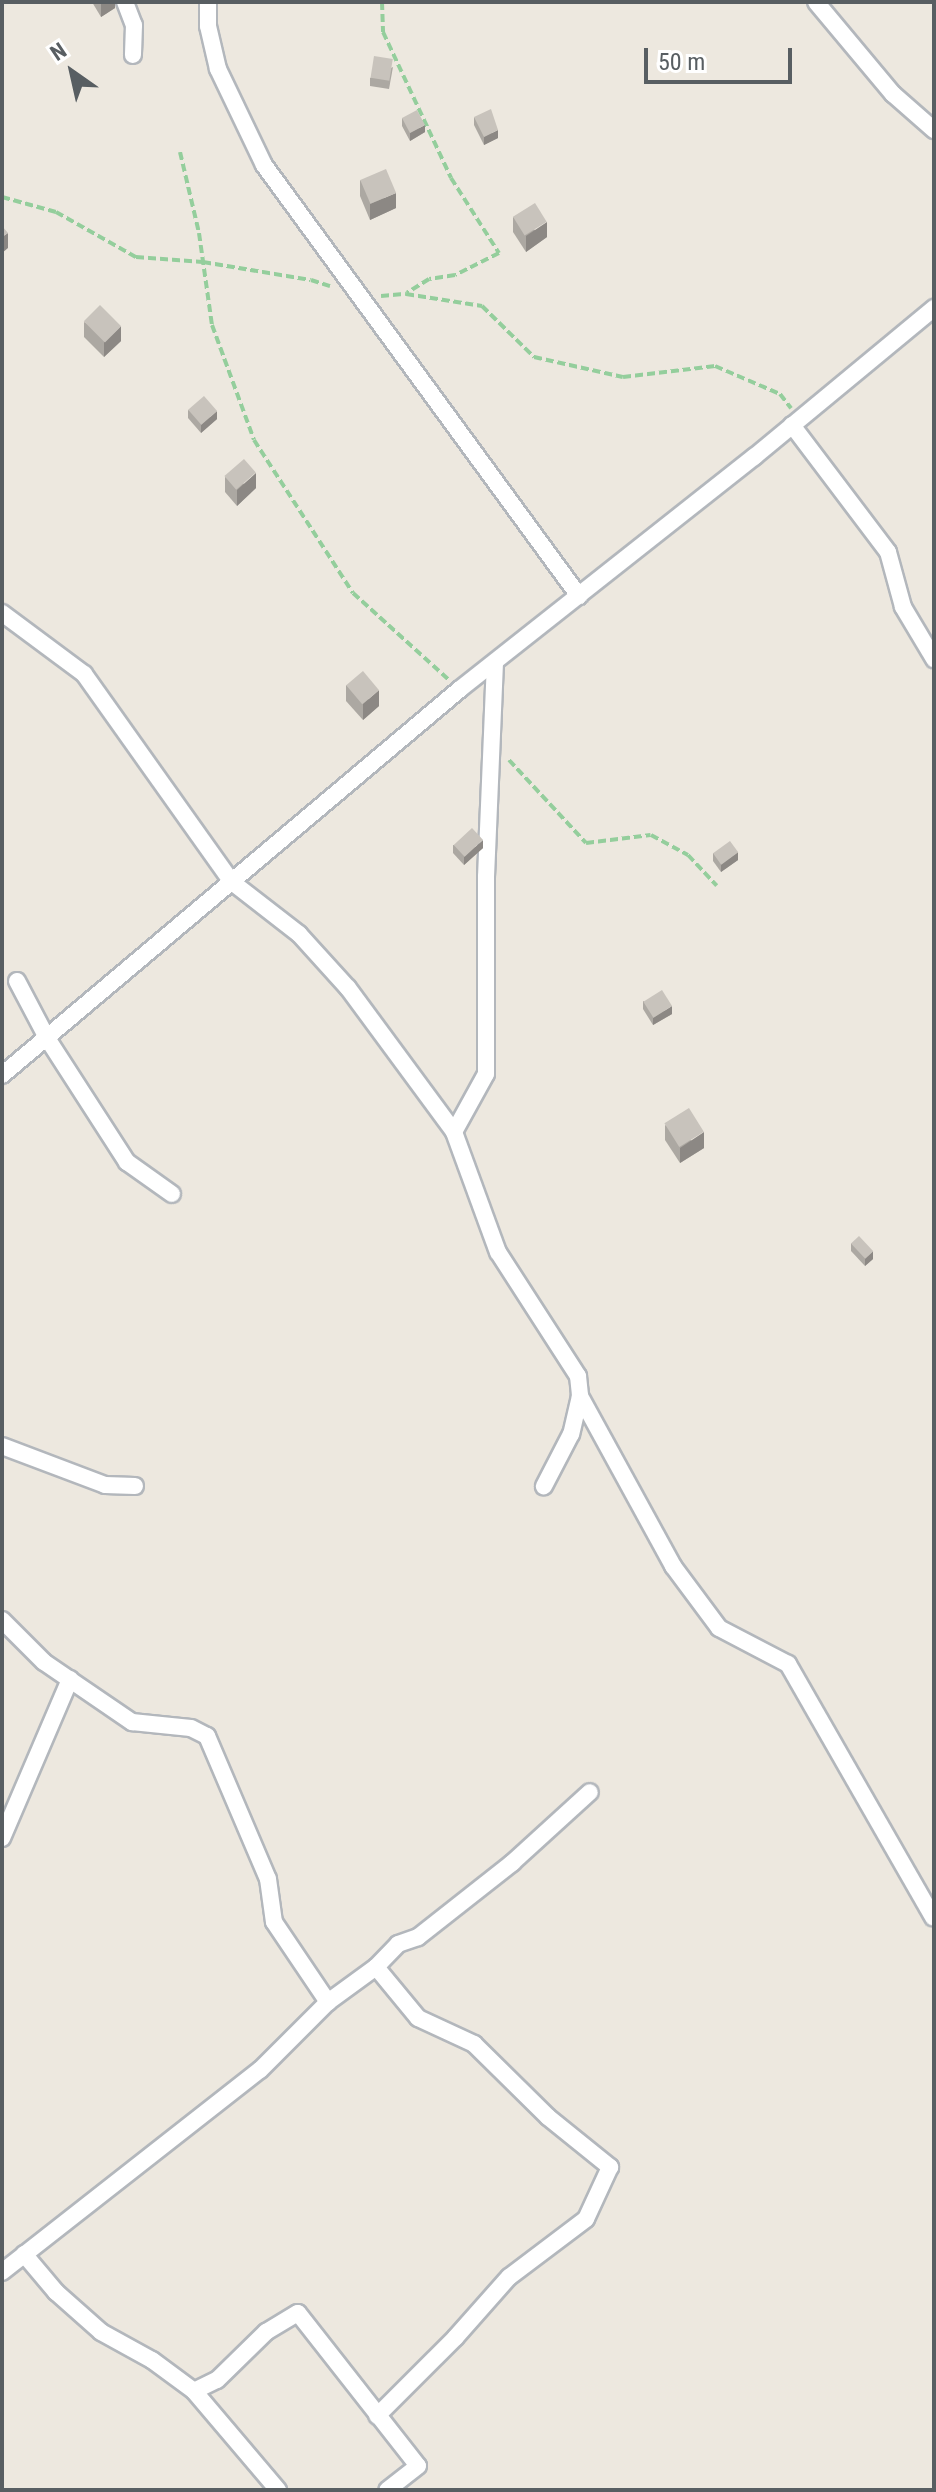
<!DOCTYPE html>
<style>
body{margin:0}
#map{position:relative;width:936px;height:2492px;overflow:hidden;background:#ede8df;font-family:"Roboto Condensed",sans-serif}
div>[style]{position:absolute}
.path>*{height:4px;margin-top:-2px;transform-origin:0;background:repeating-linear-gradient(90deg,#94ce9c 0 8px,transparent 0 12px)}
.roads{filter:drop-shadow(2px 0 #b3b7bc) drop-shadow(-2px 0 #b3b7bc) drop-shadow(0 2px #b3b7bc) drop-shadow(0 -2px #b3b7bc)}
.street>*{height:16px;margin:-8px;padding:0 8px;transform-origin:8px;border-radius:8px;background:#fff}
.wall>*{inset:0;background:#aca8a2}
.shaded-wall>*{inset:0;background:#8c8884}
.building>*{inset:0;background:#c8c3bc;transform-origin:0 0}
span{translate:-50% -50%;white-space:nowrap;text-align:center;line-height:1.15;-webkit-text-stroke:7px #fff;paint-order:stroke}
.frame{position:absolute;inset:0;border:4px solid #585e62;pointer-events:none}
.north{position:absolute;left:32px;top:32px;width:80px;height:80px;-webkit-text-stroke:6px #fff;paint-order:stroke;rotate:326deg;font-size:22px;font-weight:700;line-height:32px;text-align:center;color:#585e62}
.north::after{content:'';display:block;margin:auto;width:28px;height:36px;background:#585e62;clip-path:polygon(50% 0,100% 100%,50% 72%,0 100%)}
.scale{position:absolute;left:644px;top:48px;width:148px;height:36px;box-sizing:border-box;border:4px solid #585e62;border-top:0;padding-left:10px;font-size:24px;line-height:28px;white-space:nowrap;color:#585e62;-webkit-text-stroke:6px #fff;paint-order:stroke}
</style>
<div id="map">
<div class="path">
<i style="left:382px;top:2px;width:30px;rotate:88deg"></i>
<i style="left:383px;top:32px;width:161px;rotate:65deg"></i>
<i style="left:451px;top:178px;width:89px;rotate:57.4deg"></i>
<i style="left:499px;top:253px;width:49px;rotate:153.4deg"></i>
<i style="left:455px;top:275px;width:26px;rotate:171deg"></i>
<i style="left:429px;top:279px;width:26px;rotate:148deg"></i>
<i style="left:180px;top:152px;width:83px;rotate:76.8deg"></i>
<i style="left:199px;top:233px;width:93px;rotate:82deg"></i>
<i style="left:212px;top:325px;width:122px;rotate:69.9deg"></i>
<i style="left:254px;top:440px;width:182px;rotate:57.1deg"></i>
<i style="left:353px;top:593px;width:130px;rotate:42.2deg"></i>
<i style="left:2px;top:197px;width:56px;rotate:15.5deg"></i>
<i style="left:56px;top:212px;width:92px;rotate:29.4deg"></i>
<i style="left:136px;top:257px;width:67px;rotate:4.3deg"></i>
<i style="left:203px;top:262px;width:109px;rotate:9.5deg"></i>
<i style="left:311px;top:280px;width:20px;rotate:18deg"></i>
<i style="left:381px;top:296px;width:25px;rotate:-5deg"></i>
<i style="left:406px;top:294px;width:77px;rotate:9deg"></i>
<i style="left:482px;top:306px;width:73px;rotate:44.4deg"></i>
<i style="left:534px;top:357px;width:91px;rotate:12.7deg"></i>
<i style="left:623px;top:377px;width:93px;rotate:-6.8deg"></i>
<i style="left:715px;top:366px;width:71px;rotate:23.3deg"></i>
<i style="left:780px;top:394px;width:18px;rotate:52deg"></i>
<i style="left:509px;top:760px;width:113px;rotate:47.1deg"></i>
<i style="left:586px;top:843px;width:65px;rotate:-7deg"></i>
<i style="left:651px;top:835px;width:42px;rotate:28.4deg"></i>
<i style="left:688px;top:855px;width:42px;rotate:46.9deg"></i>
</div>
<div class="roads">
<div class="street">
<i style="left:125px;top:2px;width:25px;rotate:69deg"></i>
<i style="left:134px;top:25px;width:30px;rotate:92deg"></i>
<i style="left:208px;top:2px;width:24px;rotate:90deg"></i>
<i style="left:208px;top:26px;width:44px;rotate:76.9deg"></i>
<i style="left:218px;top:69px;width:106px;rotate:64.4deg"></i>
<i style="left:264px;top:165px;width:534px;rotate:53.84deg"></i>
<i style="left:816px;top:2px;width:120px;rotate:50.1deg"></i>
<i style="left:893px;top:94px;width:55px;rotate:41.3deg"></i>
<i style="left:792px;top:425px;width:159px;rotate:52.9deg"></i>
<i style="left:888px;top:552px;width:57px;rotate:74.7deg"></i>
<i style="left:903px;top:607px;width:61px;rotate:59.2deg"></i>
<i style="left:2px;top:613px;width:102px;rotate:36.6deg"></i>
<i style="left:84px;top:674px;width:255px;rotate:54.6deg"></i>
<i style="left:232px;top:882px;width:85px;rotate:37.8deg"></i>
<i style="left:299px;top:934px;width:73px;rotate:47.8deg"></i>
<i style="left:348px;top:988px;width:179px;rotate:53.6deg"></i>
<i style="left:454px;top:1132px;width:128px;rotate:69.9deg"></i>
<i style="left:498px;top:1252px;width:148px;rotate:57.2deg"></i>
<i style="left:578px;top:1376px;width:20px;rotate:84deg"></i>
<i style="left:580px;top:1396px;width:39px;rotate:103deg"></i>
<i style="left:571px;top:1434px;width:59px;rotate:117.4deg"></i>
<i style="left:17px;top:981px;width:64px;rotate:62.2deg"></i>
<i style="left:47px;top:1038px;width:148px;rotate:57.2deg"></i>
<i style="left:127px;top:1162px;width:55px;rotate:35.4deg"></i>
<i style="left:2px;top:1075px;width:599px;rotate:-40.12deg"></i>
<i style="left:460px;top:689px;width:375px;rotate:-38.3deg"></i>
<i style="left:754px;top:457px;width:234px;rotate:-39.6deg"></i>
<i style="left:454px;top:1132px;width:66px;rotate:-61.1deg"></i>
<i style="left:486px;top:1074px;width:197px;rotate:-90deg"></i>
<i style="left:486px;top:877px;width:214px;rotate:-87.6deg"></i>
<i style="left:580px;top:1396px;width:194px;rotate:61.3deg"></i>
<i style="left:673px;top:1566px;width:77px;rotate:53.4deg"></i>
<i style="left:719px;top:1628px;width:78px;rotate:27.6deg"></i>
<i style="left:788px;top:1664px;width:292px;rotate:60.2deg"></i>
<i style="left:2px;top:1446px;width:110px;rotate:20.7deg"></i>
<i style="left:105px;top:1485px;width:30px;rotate:2deg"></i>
<i style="left:2px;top:1620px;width:59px;rotate:45deg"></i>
<i style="left:44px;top:1662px;width:107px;rotate:34.3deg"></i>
<i style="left:132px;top:1722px;width:59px;rotate:5.8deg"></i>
<i style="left:191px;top:1728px;width:18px;rotate:27deg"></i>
<i style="left:207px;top:1736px;width:155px;rotate:66.9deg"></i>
<i style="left:268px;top:1879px;width:43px;rotate:82.1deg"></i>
<i style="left:274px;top:1922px;width:97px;rotate:56deg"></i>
<i style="left:2px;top:1838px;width:173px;rotate:-66.8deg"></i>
<i style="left:376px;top:1967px;width:66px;rotate:50.5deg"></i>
<i style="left:418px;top:2018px;width:62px;rotate:24.9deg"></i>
<i style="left:474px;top:2044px;width:104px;rotate:44.6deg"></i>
<i style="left:548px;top:2117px;width:80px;rotate:38.9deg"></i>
<i style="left:610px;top:2167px;width:57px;rotate:114.8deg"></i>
<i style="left:586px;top:2219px;width:96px;rotate:143deg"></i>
<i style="left:509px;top:2277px;width:81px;rotate:131.5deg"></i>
<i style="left:455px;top:2338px;width:110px;rotate:135deg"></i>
<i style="left:24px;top:2254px;width:50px;rotate:49.9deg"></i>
<i style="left:56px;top:2292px;width:60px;rotate:41.6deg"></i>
<i style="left:101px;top:2332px;width:58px;rotate:28.8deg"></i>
<i style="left:152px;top:2360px;width:52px;rotate:36.4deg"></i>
<i style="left:194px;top:2391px;width:130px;rotate:49.7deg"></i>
<i style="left:2px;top:2272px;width:328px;rotate:-38.1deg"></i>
<i style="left:260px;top:2070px;width:96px;rotate:-45deg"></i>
<i style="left:328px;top:2002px;width:59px;rotate:-36.1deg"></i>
<i style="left:376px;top:1967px;width:32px;rotate:-46deg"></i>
<i style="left:398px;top:1944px;width:21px;rotate:-19deg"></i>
<i style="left:418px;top:1937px;width:120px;rotate:-38.2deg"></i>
<i style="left:512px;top:1863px;width:105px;rotate:-42.3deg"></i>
<i style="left:194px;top:2391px;width:25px;rotate:-26deg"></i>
<i style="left:217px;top:2380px;width:69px;rotate:-44.4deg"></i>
<i style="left:266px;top:2332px;width:37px;rotate:-31deg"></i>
<i style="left:298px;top:2313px;width:194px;rotate:51.9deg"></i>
<i style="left:418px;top:2466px;width:39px;rotate:142deg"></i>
</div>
</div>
<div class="wall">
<i style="clip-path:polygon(92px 2px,115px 2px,115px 8px,101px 17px)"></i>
<i style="clip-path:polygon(393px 67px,389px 89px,370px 86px,370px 78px)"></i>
<i style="clip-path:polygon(474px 117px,498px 138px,484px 145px,474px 125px)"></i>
<i style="clip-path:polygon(402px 118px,425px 132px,410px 141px,402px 126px)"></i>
<i style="clip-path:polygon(360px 180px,396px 208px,370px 220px,360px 196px)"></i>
<i style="clip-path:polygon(513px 217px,547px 237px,526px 252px,513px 232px)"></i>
<i style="clip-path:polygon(84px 322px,121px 341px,104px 357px,84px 337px)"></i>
<i style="clip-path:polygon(188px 410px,217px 419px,201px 433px,188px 418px)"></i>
<i style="clip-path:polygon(225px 477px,256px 488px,237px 506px,225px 492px)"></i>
<i style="clip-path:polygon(346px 685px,379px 706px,363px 720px,346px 701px)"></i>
<i style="clip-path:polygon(453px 845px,483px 848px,464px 865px,453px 853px)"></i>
<i style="clip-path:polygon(713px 853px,738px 860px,721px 872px,713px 861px)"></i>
<i style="clip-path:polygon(643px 1001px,672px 1014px,653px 1025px,643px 1009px)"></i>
<i style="clip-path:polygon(665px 1125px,704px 1148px,680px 1163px,665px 1140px)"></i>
<i style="clip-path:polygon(851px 1243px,873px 1259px,865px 1266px,851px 1251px)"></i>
</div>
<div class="shaded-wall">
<i style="clip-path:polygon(101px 2px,115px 2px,115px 8px,101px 17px)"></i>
<i style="clip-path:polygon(425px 125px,425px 132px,410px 141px,410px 133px)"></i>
<i style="clip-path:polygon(498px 130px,498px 138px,484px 145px,484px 137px)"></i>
<i style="clip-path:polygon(396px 193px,396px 208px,370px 220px,370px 204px)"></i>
<i style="clip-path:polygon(547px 222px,547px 237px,526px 252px,526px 236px)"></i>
<i style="clip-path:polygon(8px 233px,8px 248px,2px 253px,2px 237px)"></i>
<i style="clip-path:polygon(121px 326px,121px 341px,104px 357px,104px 342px)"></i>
<i style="clip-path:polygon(217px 411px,217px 419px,201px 433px,201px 425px)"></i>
<i style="clip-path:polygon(256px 473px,256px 488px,237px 506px,237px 490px)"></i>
<i style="clip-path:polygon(379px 690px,379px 706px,363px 720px,363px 704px)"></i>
<i style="clip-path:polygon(483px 840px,483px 848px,464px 865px,464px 857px)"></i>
<i style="clip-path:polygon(738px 852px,738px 860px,721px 872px,721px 864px)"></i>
<i style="clip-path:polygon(672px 1006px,672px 1014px,653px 1025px,653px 1018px)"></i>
<i style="clip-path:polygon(704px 1132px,704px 1148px,680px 1163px,680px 1148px)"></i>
<i style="clip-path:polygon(873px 1251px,873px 1259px,865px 1266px,865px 1258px)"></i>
</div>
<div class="building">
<i style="left:374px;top:56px;width:19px;height:22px;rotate:9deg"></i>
<i style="clip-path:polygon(491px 109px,498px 130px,484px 137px,474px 117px)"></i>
<i style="left:417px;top:110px;width:17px;height:17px;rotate:62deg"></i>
<i style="left:386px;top:169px;width:26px;height:28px;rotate:67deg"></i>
<i style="left:535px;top:203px;width:22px;height:26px;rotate:58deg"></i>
<i style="clip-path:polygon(2px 226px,8px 233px,2px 237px)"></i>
<i style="left:100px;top:305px;width:30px;height:23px;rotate:45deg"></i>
<i style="left:204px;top:396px;width:20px;height:21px;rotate:49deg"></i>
<i style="left:244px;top:459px;width:18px;height:26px;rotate:49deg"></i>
<i style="left:363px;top:671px;width:25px;height:22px;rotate:50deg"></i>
<i style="left:472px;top:828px;width:16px;height:25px;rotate:47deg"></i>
<i style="left:730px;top:841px;width:14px;height:21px;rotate:54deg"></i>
<i style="left:662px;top:990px;width:19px;height:22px;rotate:58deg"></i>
<i style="left:689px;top:1108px;width:28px;height:29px;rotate:58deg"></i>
<i style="left:859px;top:1236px;width:21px;height:11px;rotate:47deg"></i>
</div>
<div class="frame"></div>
<div class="north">N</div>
<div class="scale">50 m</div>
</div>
